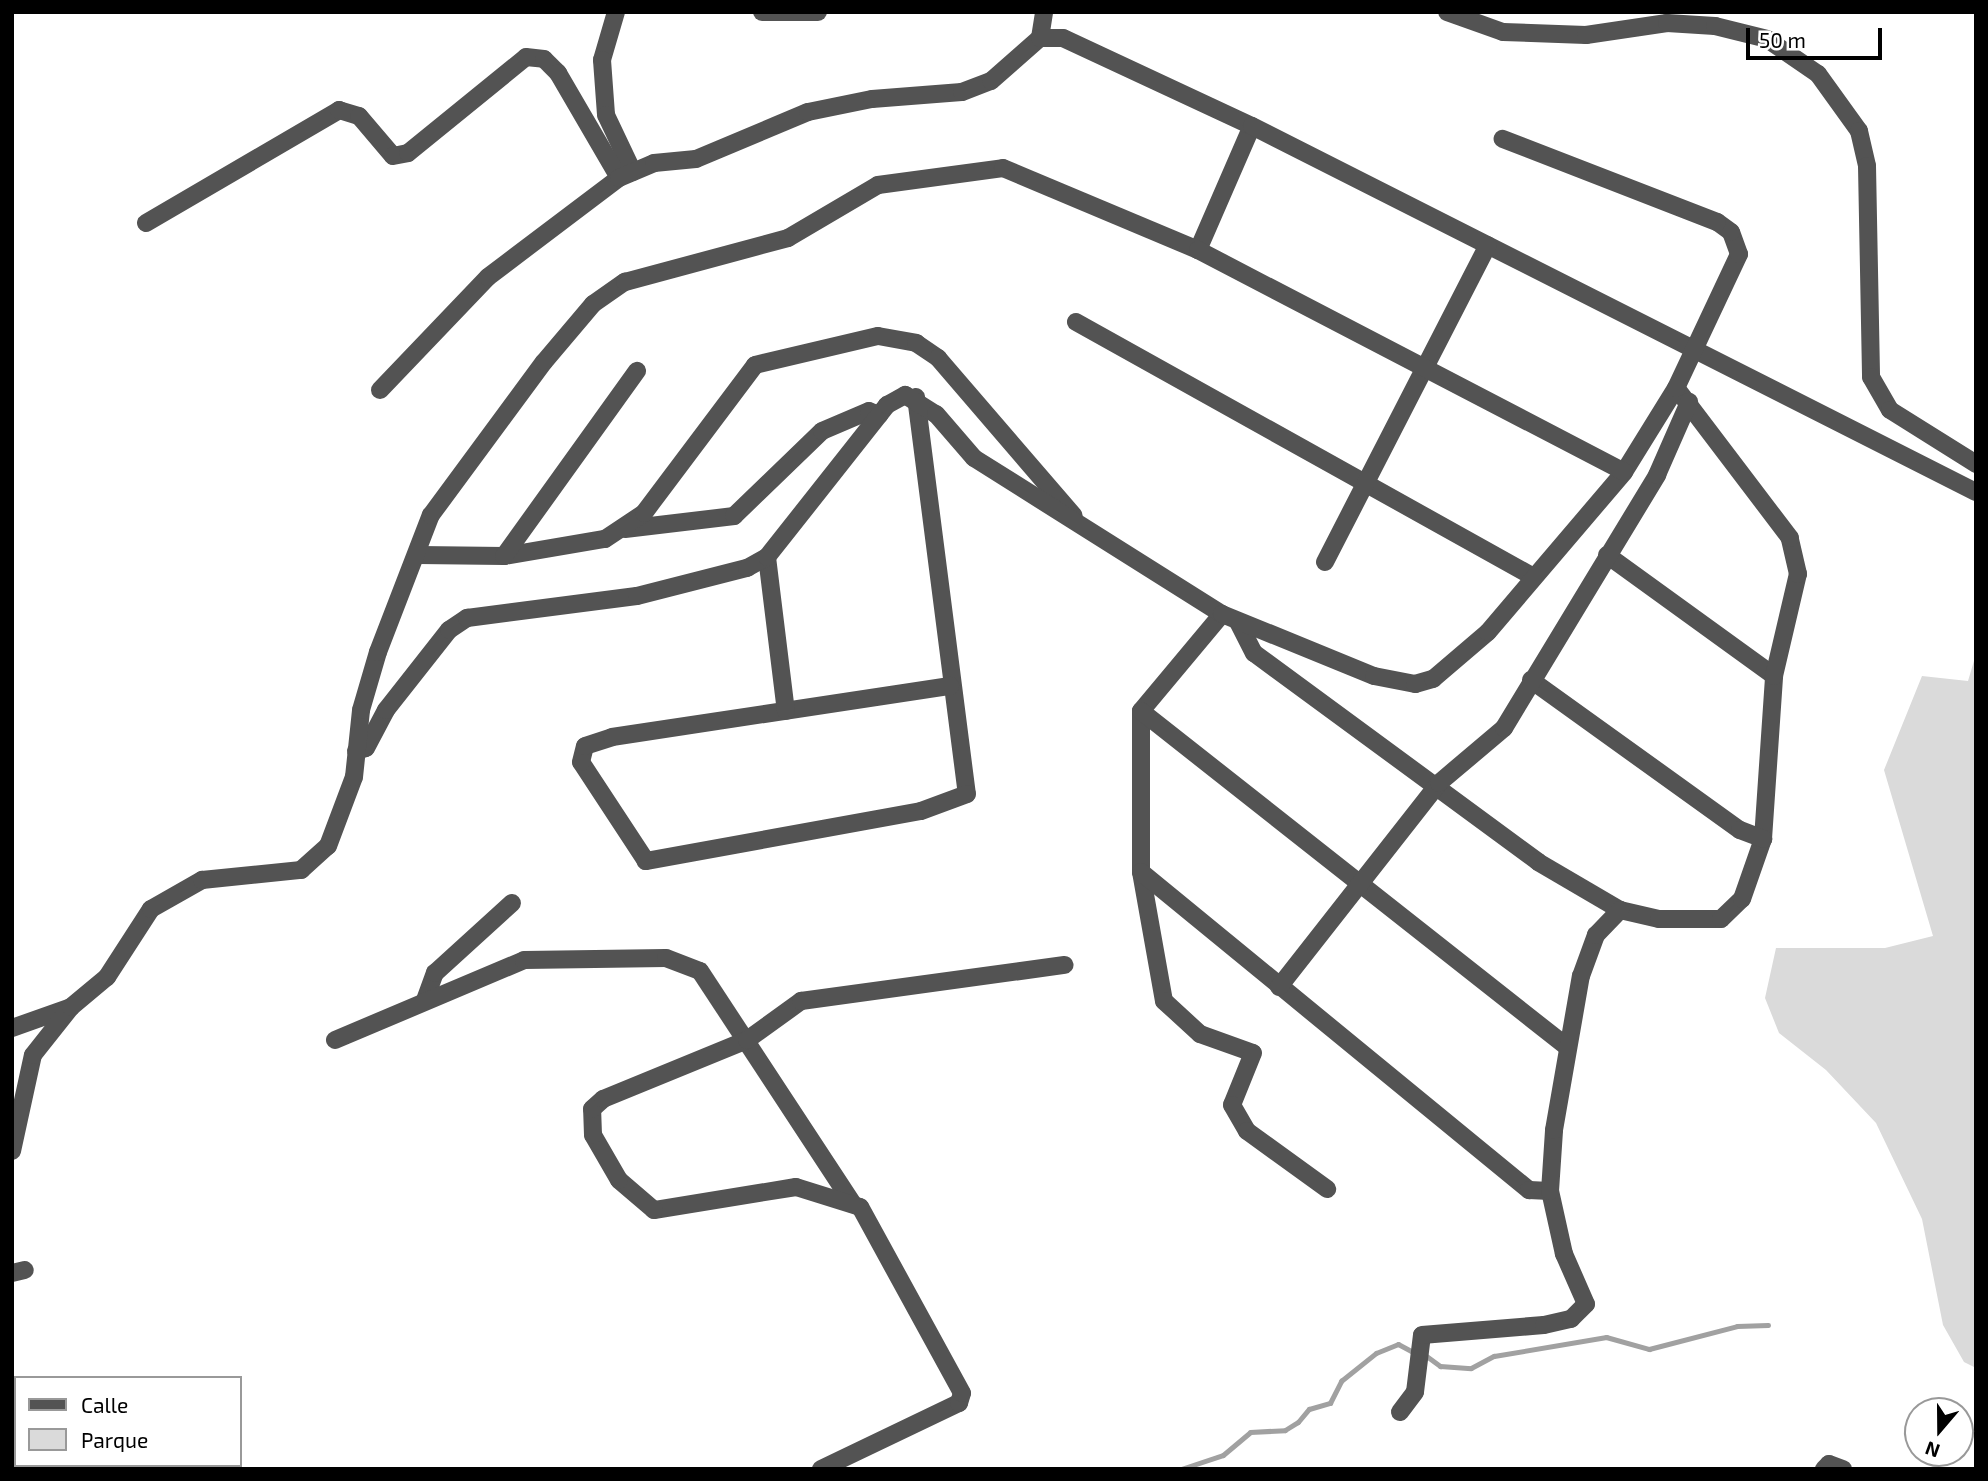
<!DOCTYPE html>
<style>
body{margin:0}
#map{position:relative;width:1988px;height:1481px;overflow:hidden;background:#fff;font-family:"Exo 2",sans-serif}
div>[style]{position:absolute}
.green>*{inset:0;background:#dadada}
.stream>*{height:5px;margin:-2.5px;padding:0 2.5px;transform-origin:2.5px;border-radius:2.5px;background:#a1a1a1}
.minor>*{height:18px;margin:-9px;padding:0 9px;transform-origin:9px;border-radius:9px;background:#535353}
span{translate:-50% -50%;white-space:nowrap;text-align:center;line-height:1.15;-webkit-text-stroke:6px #fff;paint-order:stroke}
.frame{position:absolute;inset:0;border:14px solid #000;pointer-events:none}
.legend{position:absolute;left:14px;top:1376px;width:228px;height:91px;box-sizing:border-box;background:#fff;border:2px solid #999;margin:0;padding:9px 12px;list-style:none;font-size:21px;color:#000}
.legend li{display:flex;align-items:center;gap:14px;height:35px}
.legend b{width:35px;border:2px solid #999}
.north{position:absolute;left:1904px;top:1397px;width:70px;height:70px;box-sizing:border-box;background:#fff;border:2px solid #999;border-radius:50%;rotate:200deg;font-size:19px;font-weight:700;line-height:28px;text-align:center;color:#000}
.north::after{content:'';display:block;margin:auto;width:24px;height:32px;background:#000;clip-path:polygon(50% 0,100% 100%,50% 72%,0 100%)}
.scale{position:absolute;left:1746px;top:28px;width:136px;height:32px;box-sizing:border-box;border:4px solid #000;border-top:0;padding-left:9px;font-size:21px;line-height:24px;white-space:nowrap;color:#000;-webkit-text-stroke:5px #fff;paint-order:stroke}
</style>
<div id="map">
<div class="green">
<i style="clip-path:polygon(1976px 654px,1976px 1368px,1964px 1362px,1943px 1325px,1922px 1219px,1876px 1123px,1826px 1070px,1779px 1033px,1765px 998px,1776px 948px,1885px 948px,1933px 936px,1884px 770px,1922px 676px,1968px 681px)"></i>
</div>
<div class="stream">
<i style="left:1425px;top:1355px;width:19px;rotate:36deg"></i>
<i style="left:1440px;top:1366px;width:31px;rotate:4deg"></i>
<i style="left:1471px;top:1368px;width:26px;rotate:-28deg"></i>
<i style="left:1494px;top:1356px;width:114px;rotate:-9.6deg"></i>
<i style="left:1606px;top:1337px;width:45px;rotate:15.6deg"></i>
<i style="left:1649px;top:1349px;width:91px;rotate:-14.6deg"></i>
<i style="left:1737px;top:1326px;width:31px;rotate:-2deg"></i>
<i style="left:1181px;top:1469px;width:44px;rotate:-18.4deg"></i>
<i style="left:1223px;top:1455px;width:35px;rotate:-40deg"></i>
<i style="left:1250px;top:1432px;width:35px;rotate:-3deg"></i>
<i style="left:1285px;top:1430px;width:15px;rotate:-32deg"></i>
<i style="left:1298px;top:1422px;width:17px;rotate:-50deg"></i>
<i style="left:1309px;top:1409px;width:22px;rotate:-16deg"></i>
<i style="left:1330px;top:1403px;width:25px;rotate:-63deg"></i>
<i style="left:1341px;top:1381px;width:45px;rotate:-38.7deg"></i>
<i style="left:1376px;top:1353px;width:24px;rotate:-22deg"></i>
<i style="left:1398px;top:1344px;width:19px;rotate:28deg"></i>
</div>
<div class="minor">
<i style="left:616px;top:12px;width:50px;rotate:106.3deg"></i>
<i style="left:602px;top:60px;width:55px;rotate:85.8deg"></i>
<i style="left:606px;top:115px;width:63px;rotate:64.7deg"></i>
<i style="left:762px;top:12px;width:56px"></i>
<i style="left:1447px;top:12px;width:59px;rotate:19.7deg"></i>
<i style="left:1503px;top:32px;width:83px;rotate:2.1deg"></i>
<i style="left:1586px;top:35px;width:82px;rotate:-8.4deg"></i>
<i style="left:1667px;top:23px;width:48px;rotate:3.6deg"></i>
<i style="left:1715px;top:26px;width:54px;rotate:14deg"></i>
<i style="left:1767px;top:39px;width:62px;rotate:34.5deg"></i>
<i style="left:1818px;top:74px;width:70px;rotate:54.3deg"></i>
<i style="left:1859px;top:131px;width:36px;rotate:77deg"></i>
<i style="left:1867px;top:166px;width:211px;rotate:88.9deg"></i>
<i style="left:1871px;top:377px;width:38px;rotate:60deg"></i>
<i style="left:1890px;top:410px;width:102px;rotate:32.1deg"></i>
<i style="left:1040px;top:38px;width:26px;rotate:-81deg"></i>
<i style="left:146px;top:223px;width:224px;rotate:-30.3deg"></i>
<i style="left:339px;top:110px;width:21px;rotate:17deg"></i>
<i style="left:359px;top:116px;width:52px;rotate:49.6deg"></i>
<i style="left:393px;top:156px;width:15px;rotate:-11deg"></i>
<i style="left:408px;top:153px;width:152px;rotate:-39.1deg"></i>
<i style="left:526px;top:57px;width:18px;rotate:6deg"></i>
<i style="left:544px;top:59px;width:20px;rotate:45deg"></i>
<i style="left:558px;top:73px;width:121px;rotate:59.8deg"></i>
<i style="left:1198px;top:250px;width:135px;rotate:-66.5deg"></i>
<i style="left:1076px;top:322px;width:520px;rotate:29.13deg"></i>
<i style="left:380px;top:390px;width:156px;rotate:-46.3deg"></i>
<i style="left:488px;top:277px;width:164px;rotate:-37.1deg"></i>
<i style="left:619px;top:178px;width:38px;rotate:-23deg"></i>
<i style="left:654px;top:163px;width:42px;rotate:-5.4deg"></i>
<i style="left:696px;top:159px;width:121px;rotate:-22.8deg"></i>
<i style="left:808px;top:112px;width:65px;rotate:-11.5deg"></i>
<i style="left:872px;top:99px;width:90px;rotate:-4.4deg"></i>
<i style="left:962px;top:92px;width:31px;rotate:-21deg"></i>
<i style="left:991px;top:81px;width:65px;rotate:-41.3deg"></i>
<i style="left:1040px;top:38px;width:23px"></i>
<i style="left:1063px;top:38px;width:208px;rotate:25deg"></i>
<i style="left:1252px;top:126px;width:811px;rotate:26.82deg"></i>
<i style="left:916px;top:397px;width:400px;rotate:82.7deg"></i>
<i style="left:967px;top:794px;width:49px;rotate:159.7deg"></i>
<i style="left:921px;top:811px;width:280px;rotate:169.7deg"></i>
<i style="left:646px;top:861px;width:118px;rotate:-123.3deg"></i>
<i style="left:581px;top:762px;width:16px;rotate:-76deg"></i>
<i style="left:585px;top:746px;width:28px;rotate:-18deg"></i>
<i style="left:612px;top:737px;width:342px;rotate:-8.6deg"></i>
<i style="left:625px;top:529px;width:110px;rotate:-6.8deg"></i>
<i style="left:734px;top:516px;width:122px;rotate:-44deg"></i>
<i style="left:822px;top:431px;width:51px;rotate:-23.1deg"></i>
<i style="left:869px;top:411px;width:11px;rotate:22deg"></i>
<i style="left:419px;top:555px;width:85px;rotate:0.7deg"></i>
<i style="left:504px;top:556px;width:102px;rotate:-9.6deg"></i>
<i style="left:605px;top:539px;width:47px;rotate:-33.7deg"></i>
<i style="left:644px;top:513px;width:185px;rotate:-53.1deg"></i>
<i style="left:755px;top:365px;width:126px;rotate:-13.3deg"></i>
<i style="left:878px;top:336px;width:39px;rotate:10deg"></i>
<i style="left:916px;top:343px;width:27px;rotate:34deg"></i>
<i style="left:938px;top:358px;width:208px;rotate:49.3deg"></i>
<i style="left:1607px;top:555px;width:206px;rotate:35.9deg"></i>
<i style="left:504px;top:556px;width:228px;rotate:-54.3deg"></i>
<i style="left:767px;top:557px;width:155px;rotate:83deg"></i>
<i style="left:1325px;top:562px;width:356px;rotate:-62.8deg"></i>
<i style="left:1222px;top:614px;width:126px;rotate:129.9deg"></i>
<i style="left:1141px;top:711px;width:161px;rotate:90deg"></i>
<i style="left:1141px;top:872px;width:131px;rotate:79.9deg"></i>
<i style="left:1164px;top:1001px;width:49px;rotate:42.5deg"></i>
<i style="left:1200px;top:1034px;width:56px;rotate:19.7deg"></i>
<i style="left:1253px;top:1053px;width:56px;rotate:112deg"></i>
<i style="left:1232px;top:1105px;width:30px;rotate:60deg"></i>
<i style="left:1247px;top:1131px;width:99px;rotate:35.9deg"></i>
<i style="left:1238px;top:622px;width:35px;rotate:63deg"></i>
<i style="left:1254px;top:653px;width:353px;rotate:36.3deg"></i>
<i style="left:1538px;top:862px;width:95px;rotate:30.3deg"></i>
<i style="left:1620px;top:910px;width:40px;rotate:13deg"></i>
<i style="left:1659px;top:919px;width:62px"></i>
<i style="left:1721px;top:919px;width:29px;rotate:-44deg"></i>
<i style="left:1742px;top:899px;width:64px;rotate:-70.7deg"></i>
<i style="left:1763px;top:839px;width:163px;rotate:-86.1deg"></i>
<i style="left:1774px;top:676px;width:105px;rotate:-76.8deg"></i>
<i style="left:1798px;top:574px;width:37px;rotate:-103deg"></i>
<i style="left:1790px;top:538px;width:188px;rotate:-127.2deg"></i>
<i style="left:1531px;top:680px;width:257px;rotate:35.7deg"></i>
<i style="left:1740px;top:830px;width:25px;rotate:21deg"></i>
<i style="left:1141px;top:711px;width:541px;rotate:38.25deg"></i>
<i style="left:356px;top:751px;width:10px;rotate:-17deg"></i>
<i style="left:366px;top:748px;width:43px;rotate:-62.2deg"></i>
<i style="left:386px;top:710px;width:102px;rotate:-51.8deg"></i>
<i style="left:449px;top:630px;width:22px;rotate:-34deg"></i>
<i style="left:467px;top:618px;width:171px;rotate:-7.4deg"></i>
<i style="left:637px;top:596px;width:114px;rotate:-14.3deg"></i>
<i style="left:747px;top:568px;width:23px;rotate:-29deg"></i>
<i style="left:767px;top:557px;width:194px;rotate:-51.7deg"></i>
<i style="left:887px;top:405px;width:21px;rotate:-29deg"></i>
<i style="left:905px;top:395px;width:36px;rotate:32deg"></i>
<i style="left:936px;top:414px;width:58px;rotate:49.2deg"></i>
<i style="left:974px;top:458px;width:293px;rotate:32.2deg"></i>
<i style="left:1222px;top:614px;width:164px;rotate:22.2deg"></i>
<i style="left:1374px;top:676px;width:42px;rotate:11deg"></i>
<i style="left:1415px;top:684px;width:19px;rotate:-16deg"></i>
<i style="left:1433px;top:679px;width:72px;rotate:-40.5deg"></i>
<i style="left:1488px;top:632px;width:210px;rotate:-49.6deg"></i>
<i style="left:1624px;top:472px;width:99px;rotate:-58.2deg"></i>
<i style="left:1676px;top:388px;width:148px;rotate:-64.8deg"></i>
<i style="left:1739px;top:254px;width:23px;rotate:-110deg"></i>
<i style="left:1731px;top:232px;width:17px;rotate:-144deg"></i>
<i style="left:1717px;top:222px;width:230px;rotate:-158.8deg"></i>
<i style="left:1141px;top:872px;width:502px;rotate:39.34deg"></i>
<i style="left:1529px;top:1190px;width:21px;rotate:3deg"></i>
<i style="left:1279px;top:987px;width:259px;rotate:-51.9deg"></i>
<i style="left:1439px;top:783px;width:85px;rotate:-40.2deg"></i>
<i style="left:1504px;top:728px;width:296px;rotate:-58.8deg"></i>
<i style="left:1657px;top:475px;width:80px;rotate:-66.3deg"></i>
<i style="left:425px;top:1000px;width:29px;rotate:-70deg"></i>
<i style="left:435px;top:973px;width:104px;rotate:-42.3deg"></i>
<i style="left:12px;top:1028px;width:63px;rotate:-19.6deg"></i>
<i style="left:335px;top:1040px;width:205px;rotate:-22.9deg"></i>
<i style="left:524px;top:960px;width:142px;rotate:-0.8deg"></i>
<i style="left:666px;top:958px;width:36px;rotate:21deg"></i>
<i style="left:700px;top:971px;width:279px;rotate:56.7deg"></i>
<i style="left:12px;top:1151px;width:98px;rotate:-77.7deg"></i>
<i style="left:33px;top:1055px;width:61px;rotate:-51.6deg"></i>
<i style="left:71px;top:1007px;width:47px;rotate:-39.8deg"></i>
<i style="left:107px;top:977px;width:81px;rotate:-57.1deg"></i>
<i style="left:151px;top:909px;width:59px;rotate:-29.6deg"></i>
<i style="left:202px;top:880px;width:100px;rotate:-5.8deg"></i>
<i style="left:301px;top:870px;width:36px;rotate:-42deg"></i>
<i style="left:328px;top:846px;width:74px;rotate:-69.4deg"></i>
<i style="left:354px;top:777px;width:67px;rotate:-84deg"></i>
<i style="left:361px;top:710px;width:60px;rotate:-73.7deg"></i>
<i style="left:378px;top:652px;width:147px;rotate:-68.9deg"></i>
<i style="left:431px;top:515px;width:190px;rotate:-53.6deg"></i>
<i style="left:544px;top:362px;width:76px;rotate:-49.8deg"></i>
<i style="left:593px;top:304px;width:39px;rotate:-35deg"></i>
<i style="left:625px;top:282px;width:169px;rotate:-15.1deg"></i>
<i style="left:788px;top:238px;width:104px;rotate:-30.5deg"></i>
<i style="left:878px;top:185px;width:126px;rotate:-7.7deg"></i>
<i style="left:1003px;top:168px;width:212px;rotate:22.8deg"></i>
<i style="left:1198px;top:250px;width:480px;rotate:27.5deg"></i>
<i style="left:12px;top:1273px;width:13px;rotate:-13deg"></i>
<i style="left:1400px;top:1412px;width:25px;rotate:-53deg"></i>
<i style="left:1415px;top:1392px;width:57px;rotate:-83deg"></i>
<i style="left:1422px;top:1335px;width:122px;rotate:-4.7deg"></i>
<i style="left:1544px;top:1325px;width:28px;rotate:-13deg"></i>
<i style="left:1571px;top:1319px;width:21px;rotate:-45deg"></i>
<i style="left:1586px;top:1304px;width:55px;rotate:-113.7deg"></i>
<i style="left:1564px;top:1254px;width:65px;rotate:-102.5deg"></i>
<i style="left:1550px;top:1191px;width:61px;rotate:-86.2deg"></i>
<i style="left:1554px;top:1130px;width:156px;rotate:-80.1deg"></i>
<i style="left:1581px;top:976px;width:44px;rotate:-69.9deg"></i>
<i style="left:1596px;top:935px;width:35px;rotate:-46deg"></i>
<i style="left:821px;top:1469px;width:153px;rotate:-25.6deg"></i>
<i style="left:959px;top:1403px;width:10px;rotate:-73deg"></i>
<i style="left:962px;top:1393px;width:212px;rotate:-118.7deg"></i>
<i style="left:860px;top:1207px;width:67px;rotate:-162.6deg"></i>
<i style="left:796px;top:1187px;width:144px;rotate:170.8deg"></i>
<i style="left:654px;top:1210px;width:46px;rotate:-139.4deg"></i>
<i style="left:619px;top:1180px;width:52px;rotate:-120deg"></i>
<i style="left:593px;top:1135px;width:26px;rotate:-92deg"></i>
<i style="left:592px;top:1109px;width:15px;rotate:-42deg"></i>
<i style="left:603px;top:1099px;width:156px;rotate:-22.3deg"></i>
<i style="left:747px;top:1040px;width:67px;rotate:-35.8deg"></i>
<i style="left:801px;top:1001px;width:266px;rotate:-7.8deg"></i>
<i style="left:1824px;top:1469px;width:7px;rotate:-45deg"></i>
<i style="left:1829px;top:1464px;width:15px;rotate:20deg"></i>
</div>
<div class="frame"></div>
<ul class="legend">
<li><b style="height:9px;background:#535353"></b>Calle</li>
<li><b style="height:19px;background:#dadada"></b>Parque</li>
</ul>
<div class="north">N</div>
<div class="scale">50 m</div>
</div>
